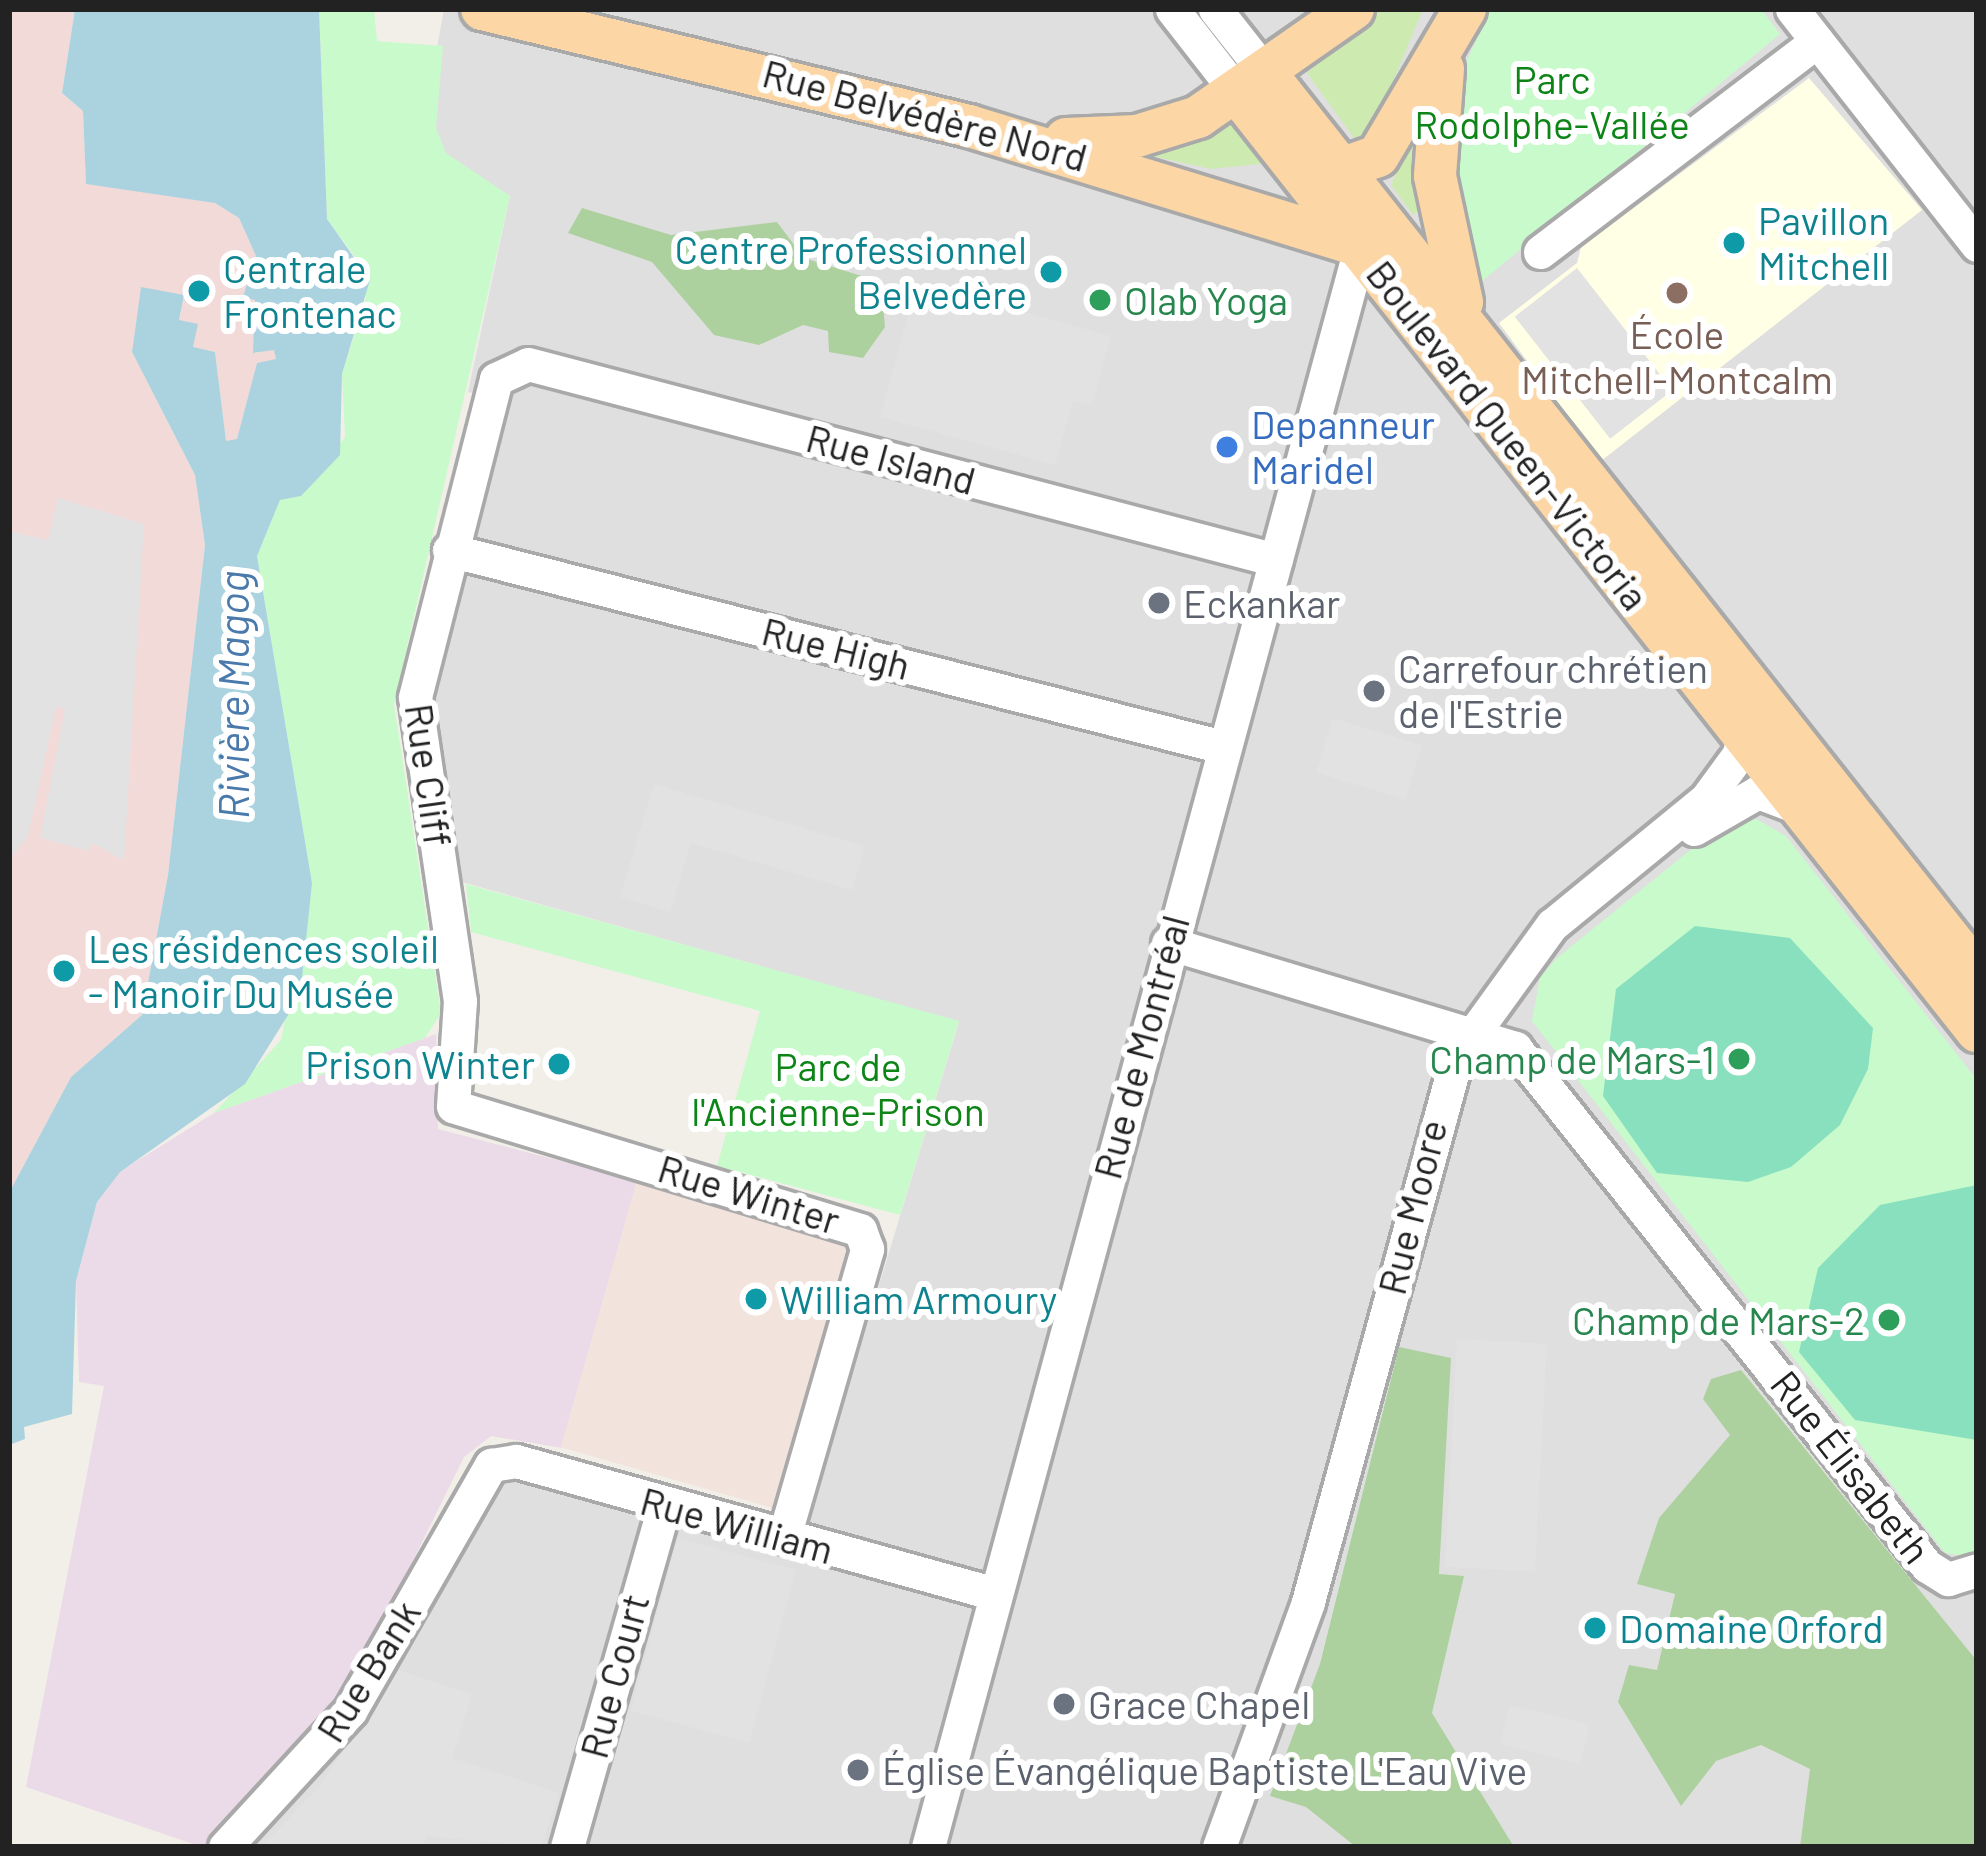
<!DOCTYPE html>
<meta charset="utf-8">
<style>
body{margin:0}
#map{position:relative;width:1986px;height:1856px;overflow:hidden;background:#f2efe9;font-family:Barlow,sans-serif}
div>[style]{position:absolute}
.residential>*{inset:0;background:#e0dfdf}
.commercial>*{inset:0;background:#f2dad9}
.industrial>*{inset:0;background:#ebdbe8}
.education>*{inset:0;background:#ffffe5}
.military>*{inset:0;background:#f3e3dd;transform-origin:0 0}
.grass>*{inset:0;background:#cdebb0}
.forest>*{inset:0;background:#add19e}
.park>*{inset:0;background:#c8facc}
.pitch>*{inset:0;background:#88e0be}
.parking>*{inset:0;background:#e2e2e2;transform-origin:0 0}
.water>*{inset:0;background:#aad3df}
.roads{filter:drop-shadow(3px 0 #a9a9a9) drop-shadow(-3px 0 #a9a9a9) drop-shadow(0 3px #a9a9a9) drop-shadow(0 -3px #a9a9a9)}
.minor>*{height:33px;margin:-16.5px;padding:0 16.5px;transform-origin:16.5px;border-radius:16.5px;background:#fff}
.major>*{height:42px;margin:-21px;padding:0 21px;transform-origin:21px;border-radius:21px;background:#fcd6a4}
.dots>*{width:33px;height:33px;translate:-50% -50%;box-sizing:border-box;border:6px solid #fff;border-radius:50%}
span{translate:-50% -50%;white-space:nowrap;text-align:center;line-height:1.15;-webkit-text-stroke:12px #fff;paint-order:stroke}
.park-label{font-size:39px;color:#0c8416}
.street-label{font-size:39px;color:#222}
.culture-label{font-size:39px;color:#0d838f}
.left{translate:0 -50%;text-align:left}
.right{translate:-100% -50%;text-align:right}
.leisure-label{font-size:39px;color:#27864d}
.education-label{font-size:39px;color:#785e54}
.shop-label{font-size:39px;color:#366cbe}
.worship-label{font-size:39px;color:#5b616d}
.water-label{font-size:42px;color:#4a7aab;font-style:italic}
.frame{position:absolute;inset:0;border:12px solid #222;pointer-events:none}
</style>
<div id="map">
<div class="residential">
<i style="clip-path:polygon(444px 9px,1977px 9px,1977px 1847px,225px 1847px,491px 1465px,801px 1542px,959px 1022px,444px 877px,415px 697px,489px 396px,468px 392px,510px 196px,413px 180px)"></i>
</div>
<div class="commercial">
<i style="clip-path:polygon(9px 9px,75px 9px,62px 93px,83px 111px,86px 183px,215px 203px,239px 218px,256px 256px,244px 297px,255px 299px,254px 353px,275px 349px,276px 360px,257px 363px,237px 440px,226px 442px,215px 352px,193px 348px,179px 321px,184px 296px,141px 288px,132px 352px,195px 475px,205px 545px,168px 875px,142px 1015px,71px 1077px,9px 1193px)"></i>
</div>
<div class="industrial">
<i style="clip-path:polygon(436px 1034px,438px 1129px,637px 1181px,562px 1448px,491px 1436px,464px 1457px,364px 1660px,298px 1762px,202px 1847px,26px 1787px,104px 1386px,79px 1382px,76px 1281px,97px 1202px,119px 1172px,214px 1113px)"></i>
</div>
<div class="education">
<i style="clip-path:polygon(1809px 78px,1922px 210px,1601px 461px,1499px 323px,1577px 263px,1581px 247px)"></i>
</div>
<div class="military">
<i style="left:637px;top:1181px;width:221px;height:277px;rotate:16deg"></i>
</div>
<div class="grass">
<i style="clip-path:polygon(1380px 9px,1423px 9px,1364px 152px,1307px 73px)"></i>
<i style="clip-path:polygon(1421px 115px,1421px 208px,1413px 215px,1391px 185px)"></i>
<i style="clip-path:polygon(1230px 119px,1268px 163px,1211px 169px,1129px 151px)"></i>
</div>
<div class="forest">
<i style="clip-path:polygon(582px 208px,671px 235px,777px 222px,804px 258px,881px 282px,885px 327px,863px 358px,829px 352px,828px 331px,803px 325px,759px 345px,714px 335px,652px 262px,568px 233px)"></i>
<i style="clip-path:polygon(1399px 1347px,1451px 1358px,1439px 1574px,1464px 1576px,1432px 1713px,1514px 1847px,1356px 1847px,1306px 1807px,1270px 1796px,1320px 1664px)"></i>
<i style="clip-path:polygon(1741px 1370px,1977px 1661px,1977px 1847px,1800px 1847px,1810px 1769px,1761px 1745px,1716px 1761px,1681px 1806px,1618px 1702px,1629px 1665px,1657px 1670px,1675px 1594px,1637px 1584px,1659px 1518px,1730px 1435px,1703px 1399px,1711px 1379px)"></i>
</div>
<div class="park">
<i style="clip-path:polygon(319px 9px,374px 9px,377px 41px,443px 46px,436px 128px,446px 153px,510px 196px,394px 704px,441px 1013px,425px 1038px,214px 1113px,281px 1040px,312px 883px,257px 556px,280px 500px,301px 496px,345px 437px,342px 374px,366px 297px,361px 265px,327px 219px)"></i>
<i style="clip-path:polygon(1491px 9px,1761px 9px,1780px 34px,1481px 282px,1450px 184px,1461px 73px)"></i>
<i style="clip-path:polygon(1756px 819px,1786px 836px,1977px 1080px,1977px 1550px,1967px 1556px,1945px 1553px,1532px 1021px,1540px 977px,1557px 958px,1720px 826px)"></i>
<i style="clip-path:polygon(466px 884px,959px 1021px,900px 1215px,717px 1166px,760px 1011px,471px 932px)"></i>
</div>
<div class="pitch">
<i style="clip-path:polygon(1695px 926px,1790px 938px,1873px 1028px,1868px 1069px,1840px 1125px,1791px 1167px,1748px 1182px,1657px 1173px,1603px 1096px,1616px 989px)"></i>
<i style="clip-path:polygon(1977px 1185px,1977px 1440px,1855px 1420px,1799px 1352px,1818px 1268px,1880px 1205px)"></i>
</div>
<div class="parking">
<i style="left:1577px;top:268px;width:155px;height:79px;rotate:52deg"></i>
<i style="clip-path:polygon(917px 283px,1111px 336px,1092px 405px,1073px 401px,1055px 465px,880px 417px)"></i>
<i style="clip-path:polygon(58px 498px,144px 524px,124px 861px,93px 843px,89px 851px,40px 838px,65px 709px,56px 707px,28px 836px,9px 860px,9px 531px,48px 540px)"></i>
<i style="left:1333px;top:718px;width:93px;height:57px;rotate:17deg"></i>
<i style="clip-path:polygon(654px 784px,865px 846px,852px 890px,691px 843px,670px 912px,620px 897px)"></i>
<i style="left:1457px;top:1339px;width:90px;height:228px;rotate:3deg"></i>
<i style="left:677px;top:1538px;width:123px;height:179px;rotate:15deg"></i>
<i style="clip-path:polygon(398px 1670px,472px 1694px,452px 1758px,559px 1793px,541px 1847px,427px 1836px,422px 1847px,261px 1847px,319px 1787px)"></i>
<i style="left:1510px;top:1705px;width:82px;height:40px;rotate:14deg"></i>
</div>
<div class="water">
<i style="clip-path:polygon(75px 9px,319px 9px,327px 219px,370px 280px,342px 374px,340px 455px,301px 496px,280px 500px,257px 556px,312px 883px,300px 996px,245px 1084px,120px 1172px,97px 1202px,76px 1281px,72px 1414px,24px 1427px,25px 1439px,9px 1445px,9px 1193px,71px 1077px,142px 1015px,168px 875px,205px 545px,195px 475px,132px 352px,141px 287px,184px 295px,179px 320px,198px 324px,193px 347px,215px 352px,226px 441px,237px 439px,257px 363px,276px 359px,274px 350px,253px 353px,255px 300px,243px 297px,256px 256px,239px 218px,215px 203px,86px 184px,83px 111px,62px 93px)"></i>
</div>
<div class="roads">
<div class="minor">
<i style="left:1172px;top:9px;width:109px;rotate:52.1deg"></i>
<i style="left:1215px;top:9px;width:84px;rotate:51.8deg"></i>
<i style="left:1792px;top:9px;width:300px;rotate:51.9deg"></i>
<i style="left:1540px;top:252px;width:348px;rotate:-37.3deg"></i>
<i style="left:449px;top:550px;width:799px;rotate:14.28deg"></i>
<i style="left:1694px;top:829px;width:74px;rotate:-30deg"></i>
<i style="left:1758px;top:792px;width:48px;rotate:20.7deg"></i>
<i style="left:1168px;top:943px;width:363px;rotate:16.8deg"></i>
<i style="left:1515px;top:1048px;width:662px;rotate:51.5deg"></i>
<i style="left:1927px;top:1566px;width:25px;rotate:32deg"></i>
<i style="left:1948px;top:1579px;width:30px;rotate:-17deg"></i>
<i style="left:784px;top:1537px;width:300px;rotate:-73.9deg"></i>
<i style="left:867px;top:1249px;width:20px;rotate:-110deg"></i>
<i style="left:860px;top:1230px;width:425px;rotate:-163.1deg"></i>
<i style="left:453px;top:1106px;width:105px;rotate:-86.2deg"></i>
<i style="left:460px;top:1001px;width:307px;rotate:-98.4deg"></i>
<i style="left:415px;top:697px;width:328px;rotate:-75.7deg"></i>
<i style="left:496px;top:379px;width:35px;rotate:-25deg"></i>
<i style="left:528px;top:364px;width:773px;rotate:14.68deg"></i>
<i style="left:225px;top:1847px;width:185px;rotate:-47.4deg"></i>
<i style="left:350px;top:1711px;width:284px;rotate:-60.2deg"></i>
<i style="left:491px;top:1465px;width:25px;rotate:-9deg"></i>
<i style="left:516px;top:1461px;width:498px;rotate:15.5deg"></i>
<i style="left:567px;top:1847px;width:355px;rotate:-74.1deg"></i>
<i style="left:928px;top:1847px;width:1656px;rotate:-74.88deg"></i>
<i style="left:1219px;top:1847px;width:261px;rotate:-70deg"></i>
<i style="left:1308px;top:1602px;width:566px;rotate:-74.74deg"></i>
<i style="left:1457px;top:1056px;width:162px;rotate:-54.1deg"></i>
<i style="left:1552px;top:925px;width:199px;rotate:-39.3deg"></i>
<i style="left:1706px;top:799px;width:56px;rotate:-53.7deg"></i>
<i style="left:1739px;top:754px;width:38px;rotate:-79deg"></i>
</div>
<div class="major">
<i style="left:482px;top:9px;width:501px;rotate:13.51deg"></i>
<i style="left:969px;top:126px;width:403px;rotate:17deg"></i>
<i style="left:1443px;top:69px;width:107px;rotate:94.3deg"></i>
<i style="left:1435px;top:176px;width:129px;rotate:77.9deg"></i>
<i style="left:1267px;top:75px;width:1145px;rotate:51.67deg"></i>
<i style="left:1239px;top:95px;width:1192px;rotate:51.75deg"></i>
<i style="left:1066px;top:139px;width:71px;rotate:-2.4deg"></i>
<i style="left:1137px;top:136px;width:64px;rotate:-17.3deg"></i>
<i style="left:1198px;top:117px;width:189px;rotate:-34.9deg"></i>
<i style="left:1320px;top:176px;width:61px;rotate:-19deg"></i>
<i style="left:1378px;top:156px;width:171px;rotate:-59.4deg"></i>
</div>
</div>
<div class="dots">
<i style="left:1734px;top:243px;background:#0f9aa8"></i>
<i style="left:1051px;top:272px;background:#0f9aa8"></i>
<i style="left:199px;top:291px;background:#0f9aa8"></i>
<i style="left:1677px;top:293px;background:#8d6e63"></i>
<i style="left:1100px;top:300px;background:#2e9e5b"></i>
<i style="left:1227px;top:447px;background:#3f7fe0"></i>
<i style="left:1159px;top:603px;background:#6b7280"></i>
<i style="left:1374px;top:691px;background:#6b7280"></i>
<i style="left:64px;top:971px;background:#0f9aa8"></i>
<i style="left:1739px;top:1059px;background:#2e9e5b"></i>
<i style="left:559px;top:1064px;background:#0f9aa8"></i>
<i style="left:756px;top:1299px;background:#0f9aa8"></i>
<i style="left:1889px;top:1320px;background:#2e9e5b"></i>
<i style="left:1595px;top:1628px;background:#0f9aa8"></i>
<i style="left:1064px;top:1704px;background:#6b7280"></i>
<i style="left:858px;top:1770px;background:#6b7280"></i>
</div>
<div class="park-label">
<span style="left:1552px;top:102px">Parc<br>Rodolphe-Vallée</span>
<span style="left:838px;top:1089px">Parc de<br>l'Ancienne-Prison</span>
</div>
<div class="street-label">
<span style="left:925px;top:115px;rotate:15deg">Rue Belvédère Nord</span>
<span style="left:1508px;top:435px;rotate:52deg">Boulevard Queen-Victoria</span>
<span style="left:891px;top:459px;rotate:15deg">Rue Island</span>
<span style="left:836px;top:648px;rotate:14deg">Rue High</span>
<span style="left:429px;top:775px;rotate:82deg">Rue Cliff</span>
<span style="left:1141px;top:1047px;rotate:-75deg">Rue de Montréal</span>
<span style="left:749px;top:1194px;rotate:17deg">Rue Winter</span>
<span style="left:1412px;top:1207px;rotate:-76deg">Rue Moore</span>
<span style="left:1851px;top:1467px;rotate:52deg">Rue Élisabeth</span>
<span style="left:737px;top:1525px;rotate:15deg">Rue William</span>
<span style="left:368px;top:1671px;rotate:-58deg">Rue Bank</span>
<span style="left:614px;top:1676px;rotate:-75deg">Rue Court</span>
</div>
<div class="culture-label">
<span class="left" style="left:1758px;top:243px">Pavillon<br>Mitchell</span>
<span class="right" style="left:1027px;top:272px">Centre Professionnel<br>Belvedère</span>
<span class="left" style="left:223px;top:291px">Centrale<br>Frontenac</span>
<span class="left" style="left:88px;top:971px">Les résidences soleil<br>- Manoir Du Musée</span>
<span class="right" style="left:535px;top:1064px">Prison Winter</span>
<span class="left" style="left:780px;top:1299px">William Armoury</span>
<span class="left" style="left:1619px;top:1628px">Domaine Orford</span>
</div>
<div class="leisure-label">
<span class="left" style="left:1124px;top:300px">Olab Yoga</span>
<span class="right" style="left:1715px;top:1059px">Champ de Mars-1</span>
<span class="right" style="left:1865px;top:1320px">Champ de Mars-2</span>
</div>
<div class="education-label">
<span style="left:1677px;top:357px">École<br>Mitchell-Montcalm</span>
</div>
<div class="shop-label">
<span class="left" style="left:1251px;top:447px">Depanneur<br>Maridel</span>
</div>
<div class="worship-label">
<span class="left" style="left:1183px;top:603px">Eckankar</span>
<span class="left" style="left:1398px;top:691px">Carrefour chrétien<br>de l'Estrie</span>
<span class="left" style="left:1088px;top:1704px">Grace Chapel</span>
<span class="left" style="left:882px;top:1770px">Église Évangélique Baptiste L'Eau Vive</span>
</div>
<div class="water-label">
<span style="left:232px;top:695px;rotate:-90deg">Rivière Magog</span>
</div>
<div class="frame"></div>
</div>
